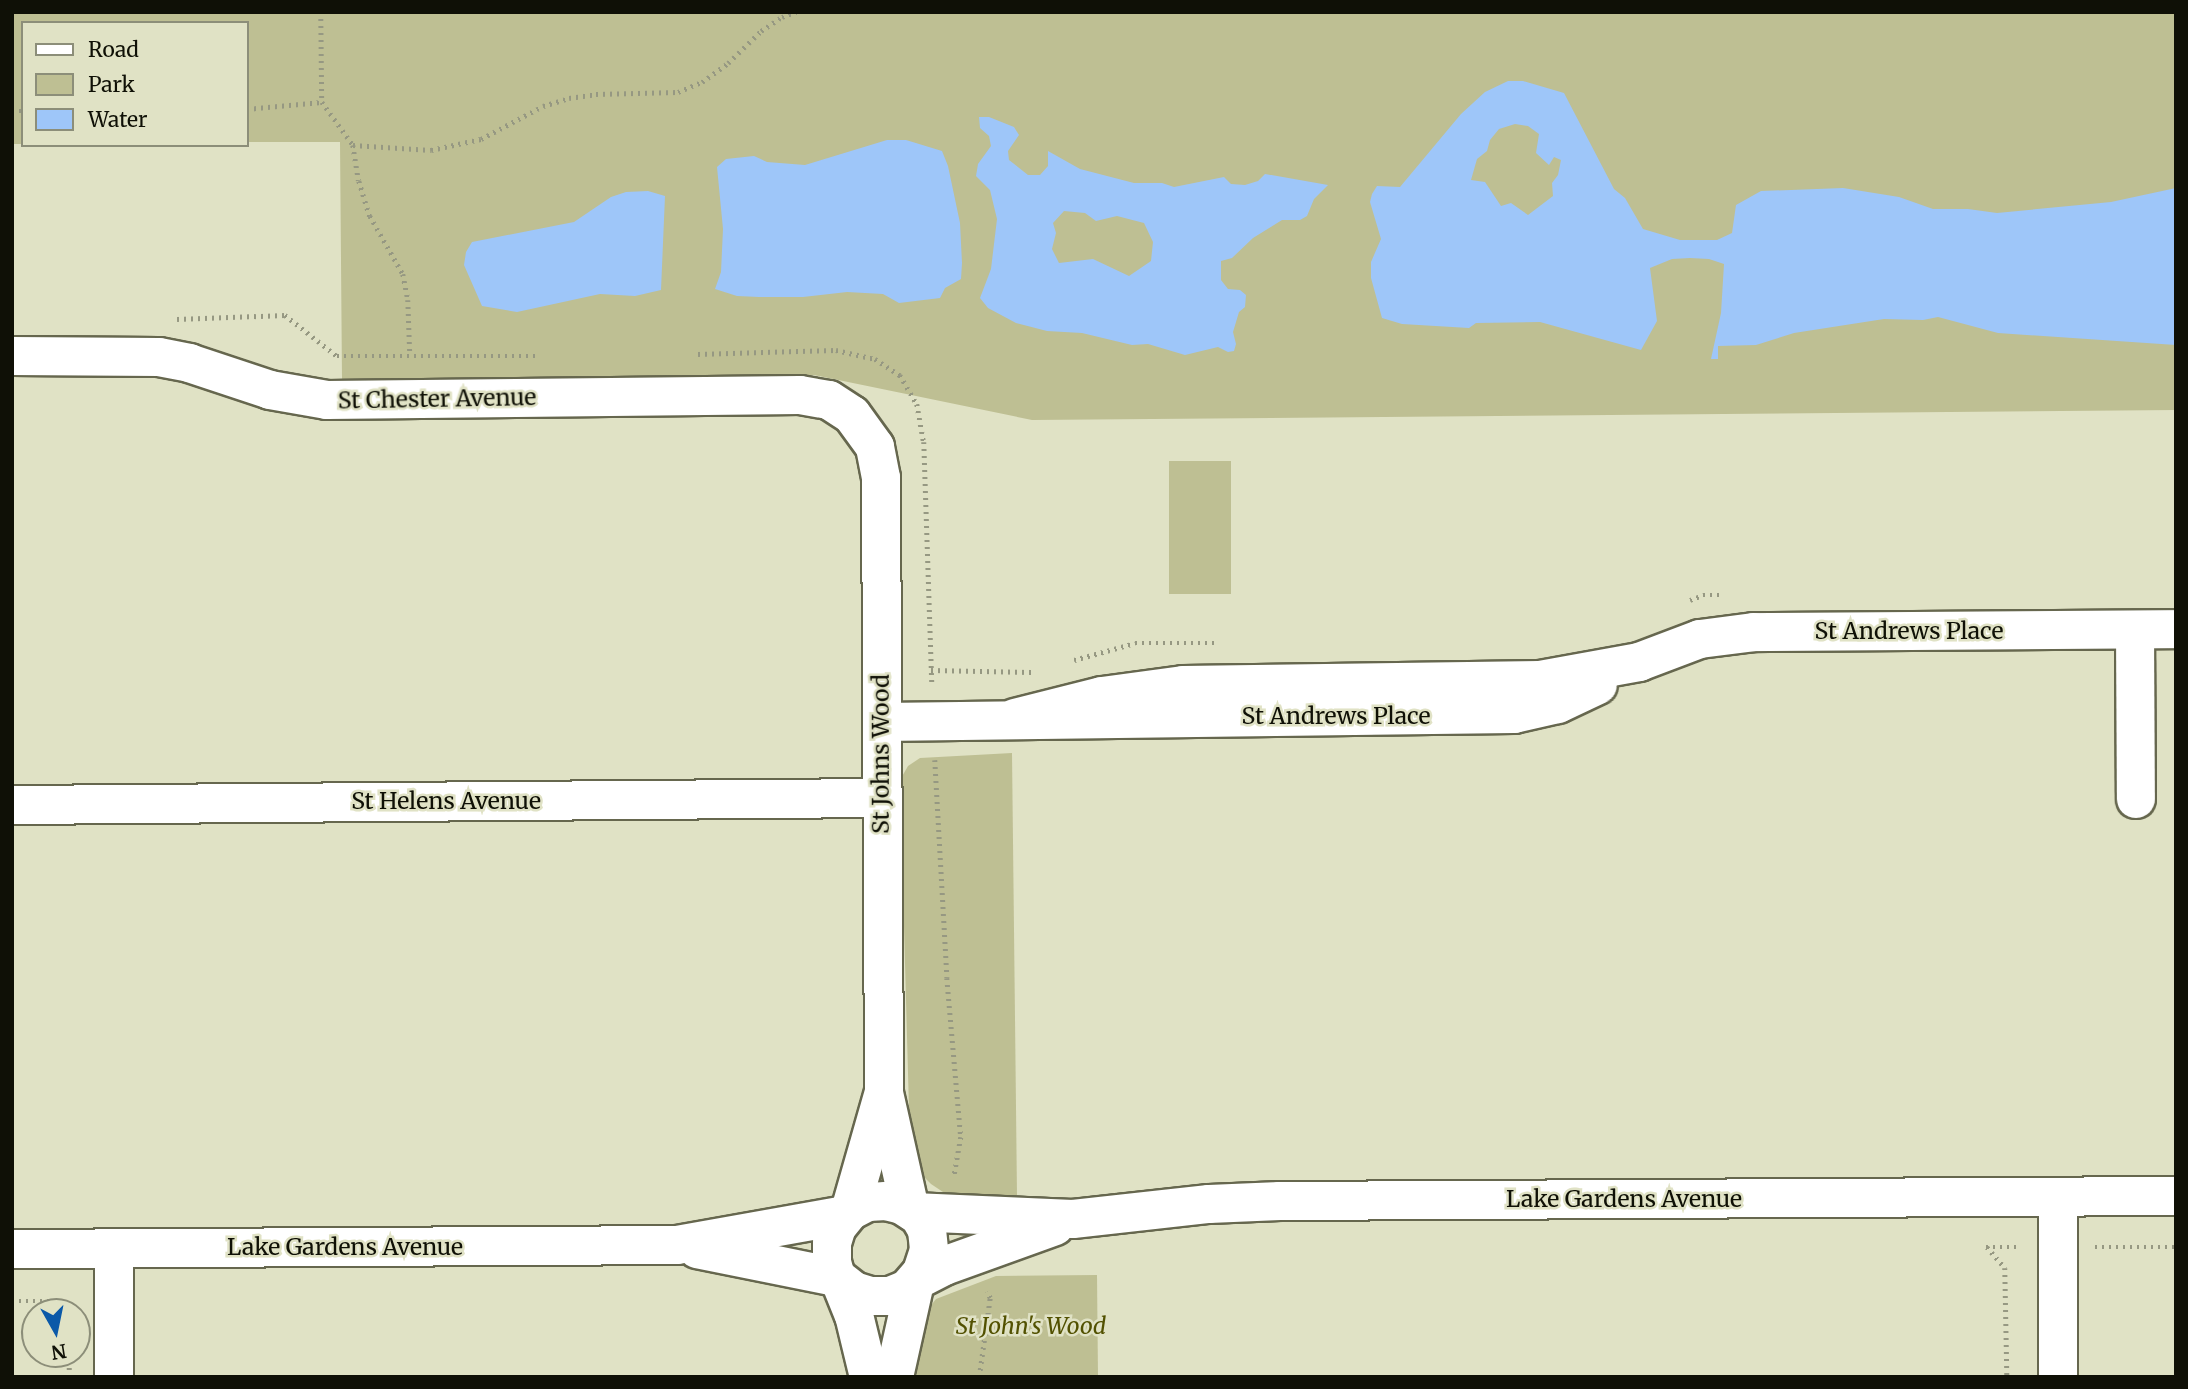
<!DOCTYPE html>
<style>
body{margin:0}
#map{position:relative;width:2188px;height:1389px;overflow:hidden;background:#e0e2c5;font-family:Merriweather,serif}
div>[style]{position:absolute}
.green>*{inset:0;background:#bebf93;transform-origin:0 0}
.water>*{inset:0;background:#9ec6f9}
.path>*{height:4.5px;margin-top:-2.25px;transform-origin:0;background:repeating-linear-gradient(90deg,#969882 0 2px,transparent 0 7px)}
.roads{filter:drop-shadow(2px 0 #66674e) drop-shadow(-2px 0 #66674e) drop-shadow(0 2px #66674e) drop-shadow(0 -2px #66674e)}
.minor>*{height:38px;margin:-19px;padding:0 19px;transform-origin:19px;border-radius:19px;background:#fff}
span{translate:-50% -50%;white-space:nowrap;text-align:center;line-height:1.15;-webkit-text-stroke:5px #e0e2c5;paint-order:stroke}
.street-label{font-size:23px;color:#0f1006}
.park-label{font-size:23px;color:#525101;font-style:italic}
.frame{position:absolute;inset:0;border:14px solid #0f1006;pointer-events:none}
.legend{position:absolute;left:21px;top:21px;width:228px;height:126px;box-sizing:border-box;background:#e0e2c5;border:2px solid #8c8e79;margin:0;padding:9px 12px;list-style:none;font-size:21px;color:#0f1006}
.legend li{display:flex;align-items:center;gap:14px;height:35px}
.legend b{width:35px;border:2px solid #8c8e79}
.north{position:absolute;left:21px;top:1298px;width:70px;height:70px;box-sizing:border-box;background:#e0e2c5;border:2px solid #8c8e79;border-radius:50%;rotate:171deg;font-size:19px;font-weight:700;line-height:28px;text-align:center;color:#0f1006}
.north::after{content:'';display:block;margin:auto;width:24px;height:32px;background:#0b59a8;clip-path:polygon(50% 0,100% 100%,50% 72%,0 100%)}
</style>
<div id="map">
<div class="green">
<i style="clip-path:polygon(12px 12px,2176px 12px,2176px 410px,1032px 420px,814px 375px,342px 379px,340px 142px,247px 142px,247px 23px,23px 23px,23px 144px,12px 144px)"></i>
<i style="left:1169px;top:461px;width:62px;height:133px"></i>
<i style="clip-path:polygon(1012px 753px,1017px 1195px,961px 1195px,943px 1192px,931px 1184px,921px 1174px,910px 1146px,900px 780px,908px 766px,920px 758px)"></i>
<i style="clip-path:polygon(1097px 1275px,1098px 1377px,916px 1377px,922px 1317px,936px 1299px,996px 1276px)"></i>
</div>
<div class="water">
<i style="clip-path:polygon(evenodd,1508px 81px,1523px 81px,1564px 93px,1614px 189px,1625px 198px,1643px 229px,1680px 240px,1717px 240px,1732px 233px,1736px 205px,1761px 191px,1843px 188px,1899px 197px,1933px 209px,1968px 209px,1997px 213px,2111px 202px,2176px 188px,2176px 345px,1998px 333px,1938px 317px,1923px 320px,1884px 319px,1794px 333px,1756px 345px,1718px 346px,1718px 359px,1711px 359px,1721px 313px,1724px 264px,1709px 259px,1690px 258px,1672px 259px,1650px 268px,1657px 321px,1641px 350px,1540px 322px,1476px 323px,1469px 328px,1402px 324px,1382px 318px,1371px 278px,1371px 262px,1381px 239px,1370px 202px,1372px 194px,1377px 186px,1400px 187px,1461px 114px,1485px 92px,1508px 81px,1515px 124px,1528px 126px,1539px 134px,1536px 153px,1549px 165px,1554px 157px,1561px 160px,1558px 175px,1552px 183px,1553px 196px,1528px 215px,1511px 203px,1501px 206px,1485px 182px,1471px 180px,1477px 159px,1487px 151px,1490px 140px,1499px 129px,1515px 124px)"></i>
<i style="clip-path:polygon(evenodd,979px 117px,989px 117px,1014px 127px,1019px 135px,1008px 151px,1009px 160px,1028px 175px,1040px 175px,1048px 166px,1048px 151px,1080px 169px,1134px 183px,1162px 183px,1174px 187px,1224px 177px,1231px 184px,1245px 185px,1258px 181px,1265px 174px,1328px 185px,1314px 199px,1307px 216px,1300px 220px,1282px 220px,1253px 238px,1232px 258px,1221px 261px,1221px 280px,1228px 289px,1240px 290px,1246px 295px,1245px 307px,1239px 312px,1233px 332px,1236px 344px,1234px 351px,1228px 352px,1218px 347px,1185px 355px,1148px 344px,1132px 345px,1082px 333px,1047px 331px,1016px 323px,988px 308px,980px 298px,991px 269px,997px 219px,990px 190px,976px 176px,978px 164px,991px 146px,989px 136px,980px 128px,979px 117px,1064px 211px,1085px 213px,1096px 221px,1117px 216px,1144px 223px,1153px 242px,1151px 261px,1129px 276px,1093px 259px,1059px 263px,1052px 249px,1056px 233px,1053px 223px,1064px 211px)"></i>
<i style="clip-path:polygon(887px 140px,906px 140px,942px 151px,948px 166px,960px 223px,962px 263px,961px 279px,945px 288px,940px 298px,899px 303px,883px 294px,847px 292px,803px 297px,759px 297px,737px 296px,715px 289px,721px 272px,723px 229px,717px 167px,726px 159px,754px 156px,767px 162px,805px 165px)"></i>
<i style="clip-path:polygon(648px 191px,665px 196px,661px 290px,635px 296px,600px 294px,517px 312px,482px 306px,464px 265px,466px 252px,472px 242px,574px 222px,611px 197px,626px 192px)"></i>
</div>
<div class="path">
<i style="left:321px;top:12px;width:90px;rotate:89.4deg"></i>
<i style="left:322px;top:102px;width:53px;rotate:54.2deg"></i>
<i style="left:353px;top:145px;width:36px;rotate:81deg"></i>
<i style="left:359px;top:181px;width:37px;rotate:73deg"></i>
<i style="left:370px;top:216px;width:67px;rotate:60.4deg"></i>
<i style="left:403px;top:274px;width:26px;rotate:79deg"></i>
<i style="left:408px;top:300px;width:54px;rotate:87.9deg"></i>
<i style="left:247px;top:109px;width:75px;rotate:-5.3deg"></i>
<i style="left:12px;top:111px;width:11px"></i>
<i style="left:353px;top:145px;width:78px;rotate:3.7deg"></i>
<i style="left:431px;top:150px;width:51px;rotate:-12.4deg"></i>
<i style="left:481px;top:139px;width:70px;rotate:-28deg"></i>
<i style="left:543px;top:106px;width:27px;rotate:-17deg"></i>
<i style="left:569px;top:98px;width:27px;rotate:-8deg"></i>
<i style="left:596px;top:94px;width:82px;rotate:-1.4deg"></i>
<i style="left:678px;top:92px;width:26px;rotate:-23deg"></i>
<i style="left:702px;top:82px;width:32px;rotate:-36deg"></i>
<i style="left:728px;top:63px;width:46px;rotate:-44.1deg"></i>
<i style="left:761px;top:31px;width:25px;rotate:-34deg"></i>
<i style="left:782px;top:17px;width:15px;rotate:-20deg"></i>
<i style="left:177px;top:319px;width:108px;rotate:-2.1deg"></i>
<i style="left:285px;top:315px;width:66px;rotate:38.3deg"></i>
<i style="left:337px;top:356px;width:198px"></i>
<i style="left:698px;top:354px;width:138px;rotate:-1.7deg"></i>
<i style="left:836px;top:350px;width:40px;rotate:13deg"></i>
<i style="left:875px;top:359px;width:30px;rotate:33deg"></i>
<i style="left:900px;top:375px;width:34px;rotate:60deg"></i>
<i style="left:917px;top:404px;width:39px;rotate:80deg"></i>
<i style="left:924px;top:442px;width:243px;rotate:88.1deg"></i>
<i style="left:1690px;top:600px;width:14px;rotate:-21deg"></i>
<i style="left:1703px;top:595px;width:19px"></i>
<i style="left:1074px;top:660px;width:63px;rotate:-15.6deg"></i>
<i style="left:1135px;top:643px;width:82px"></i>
<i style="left:931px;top:670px;width:101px;rotate:1.1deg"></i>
<i style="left:935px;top:760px;width:218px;rotate:86.8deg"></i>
<i style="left:947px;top:978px;width:160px;rotate:85deg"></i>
<i style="left:961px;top:1137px;width:41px;rotate:99.9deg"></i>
<i style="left:1986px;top:1247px;width:34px"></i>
<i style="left:1987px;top:1247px;width:28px;rotate:49deg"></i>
<i style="left:2005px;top:1268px;width:109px;rotate:88.9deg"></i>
<i style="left:2095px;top:1247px;width:81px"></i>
<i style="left:12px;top:1301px;width:38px"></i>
<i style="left:50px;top:1301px;width:16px;rotate:45deg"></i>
<i style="left:69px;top:1377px;width:23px;rotate:-90deg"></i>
<i style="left:979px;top:1377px;width:80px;rotate:-82.1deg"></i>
<i style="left:990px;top:1298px;width:7px;rotate:-117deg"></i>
</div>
<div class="roads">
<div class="minor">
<i style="left:12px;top:356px;width:147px;rotate:0.4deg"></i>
<i style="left:159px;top:357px;width:31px;rotate:11deg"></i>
<i style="left:189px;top:363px;width:85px;rotate:18.4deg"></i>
<i style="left:270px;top:390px;width:58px;rotate:10deg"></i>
<i style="left:327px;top:400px;width:473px;rotate:-0.6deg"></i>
<i style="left:800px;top:395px;width:29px;rotate:10deg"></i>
<i style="left:829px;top:400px;width:27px;rotate:33deg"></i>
<i style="left:852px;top:415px;width:39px;rotate:54deg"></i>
<i style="left:875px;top:447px;width:32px;rotate:79deg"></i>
<i style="left:881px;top:478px;width:615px;rotate:89.72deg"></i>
<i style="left:884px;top:1093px;width:119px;rotate:77.4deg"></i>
<i style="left:2135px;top:630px;width:169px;rotate:89.7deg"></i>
<i style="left:1015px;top:718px;width:90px;rotate:-14.2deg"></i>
<i style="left:1102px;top:696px;width:82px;rotate:-7.7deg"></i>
<i style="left:1183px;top:685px;width:357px;rotate:-0.8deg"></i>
<i style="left:1540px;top:680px;width:101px;rotate:-10.3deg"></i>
<i style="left:1639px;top:662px;width:65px;rotate:-20.7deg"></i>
<i style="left:1700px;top:639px;width:54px;rotate:-7.4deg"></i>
<i style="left:1754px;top:632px;width:422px;rotate:-0.4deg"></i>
<i style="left:882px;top:722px;width:632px;rotate:-0.73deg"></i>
<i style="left:1514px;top:714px;width:45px;rotate:-12.8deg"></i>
<i style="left:1558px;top:704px;width:44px;rotate:-25.4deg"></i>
<i style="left:12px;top:805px;width:868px;rotate:-0.46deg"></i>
<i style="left:2058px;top:1197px;width:180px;rotate:90deg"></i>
<i style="left:886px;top:1201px;width:16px;rotate:14deg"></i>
<i style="left:902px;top:1205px;width:20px;rotate:33deg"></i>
<i style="left:919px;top:1216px;width:16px;rotate:60deg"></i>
<i style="left:927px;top:1230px;width:20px;rotate:84deg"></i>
<i style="left:929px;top:1250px;width:23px;rotate:108deg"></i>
<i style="left:922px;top:1272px;width:23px;rotate:131deg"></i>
<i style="left:907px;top:1289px;width:18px;rotate:158deg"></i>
<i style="left:890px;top:1296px;width:20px;rotate:180deg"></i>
<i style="left:870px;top:1296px;width:17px;rotate:-163deg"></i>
<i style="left:854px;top:1291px;width:23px;rotate:-142deg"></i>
<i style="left:836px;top:1277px;width:16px;rotate:-105deg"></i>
<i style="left:832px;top:1262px;width:19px;rotate:-90deg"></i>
<i style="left:832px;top:1243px;width:17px;rotate:-73deg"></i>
<i style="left:837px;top:1227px;width:21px;rotate:-51deg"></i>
<i style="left:850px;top:1211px;width:20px;rotate:-27deg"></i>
<i style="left:868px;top:1202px;width:18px;rotate:-3deg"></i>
<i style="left:850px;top:1211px;width:121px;rotate:-74.1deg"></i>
<i style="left:913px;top:1212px;width:160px;rotate:2.5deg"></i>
<i style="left:1073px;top:1219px;width:137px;rotate:-6.3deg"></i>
<i style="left:1209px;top:1204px;width:71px;rotate:-2.4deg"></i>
<i style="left:1280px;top:1201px;width:896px;rotate:-0.32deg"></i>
<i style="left:12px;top:1249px;width:665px;rotate:-0.34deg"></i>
<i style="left:677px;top:1245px;width:171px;rotate:-10.1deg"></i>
<i style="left:114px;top:1249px;width:128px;rotate:90deg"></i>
<i style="left:697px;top:1249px;width:142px;rotate:11.4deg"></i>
<i style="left:917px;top:1280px;width:30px;rotate:-27deg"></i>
<i style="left:944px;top:1266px;width:118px;rotate:-19.8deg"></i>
<i style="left:840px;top:1281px;width:37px;rotate:68deg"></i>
<i style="left:854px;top:1315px;width:64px;rotate:76.4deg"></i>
<i style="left:894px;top:1377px;width:97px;rotate:-77.5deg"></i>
</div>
</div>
<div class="street-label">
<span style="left:437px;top:399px;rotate:-1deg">St Chester Avenue</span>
<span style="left:1909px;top:631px">St Andrews Place</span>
<span style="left:1336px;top:716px">St Andrews Place</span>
<span style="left:881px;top:754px;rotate:-90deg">St Johns Wood</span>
<span style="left:446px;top:801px">St Helens Avenue</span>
<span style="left:1624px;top:1199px">Lake Gardens Avenue</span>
<span style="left:345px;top:1247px">Lake Gardens Avenue</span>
</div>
<div class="park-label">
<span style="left:1031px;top:1326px">St John's Wood</span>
</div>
<div class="frame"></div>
<ul class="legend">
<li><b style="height:9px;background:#fff"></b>Road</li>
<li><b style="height:19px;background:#bebf93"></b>Park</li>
<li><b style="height:19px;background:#9ec6f9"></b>Water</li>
</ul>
<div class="north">N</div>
</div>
